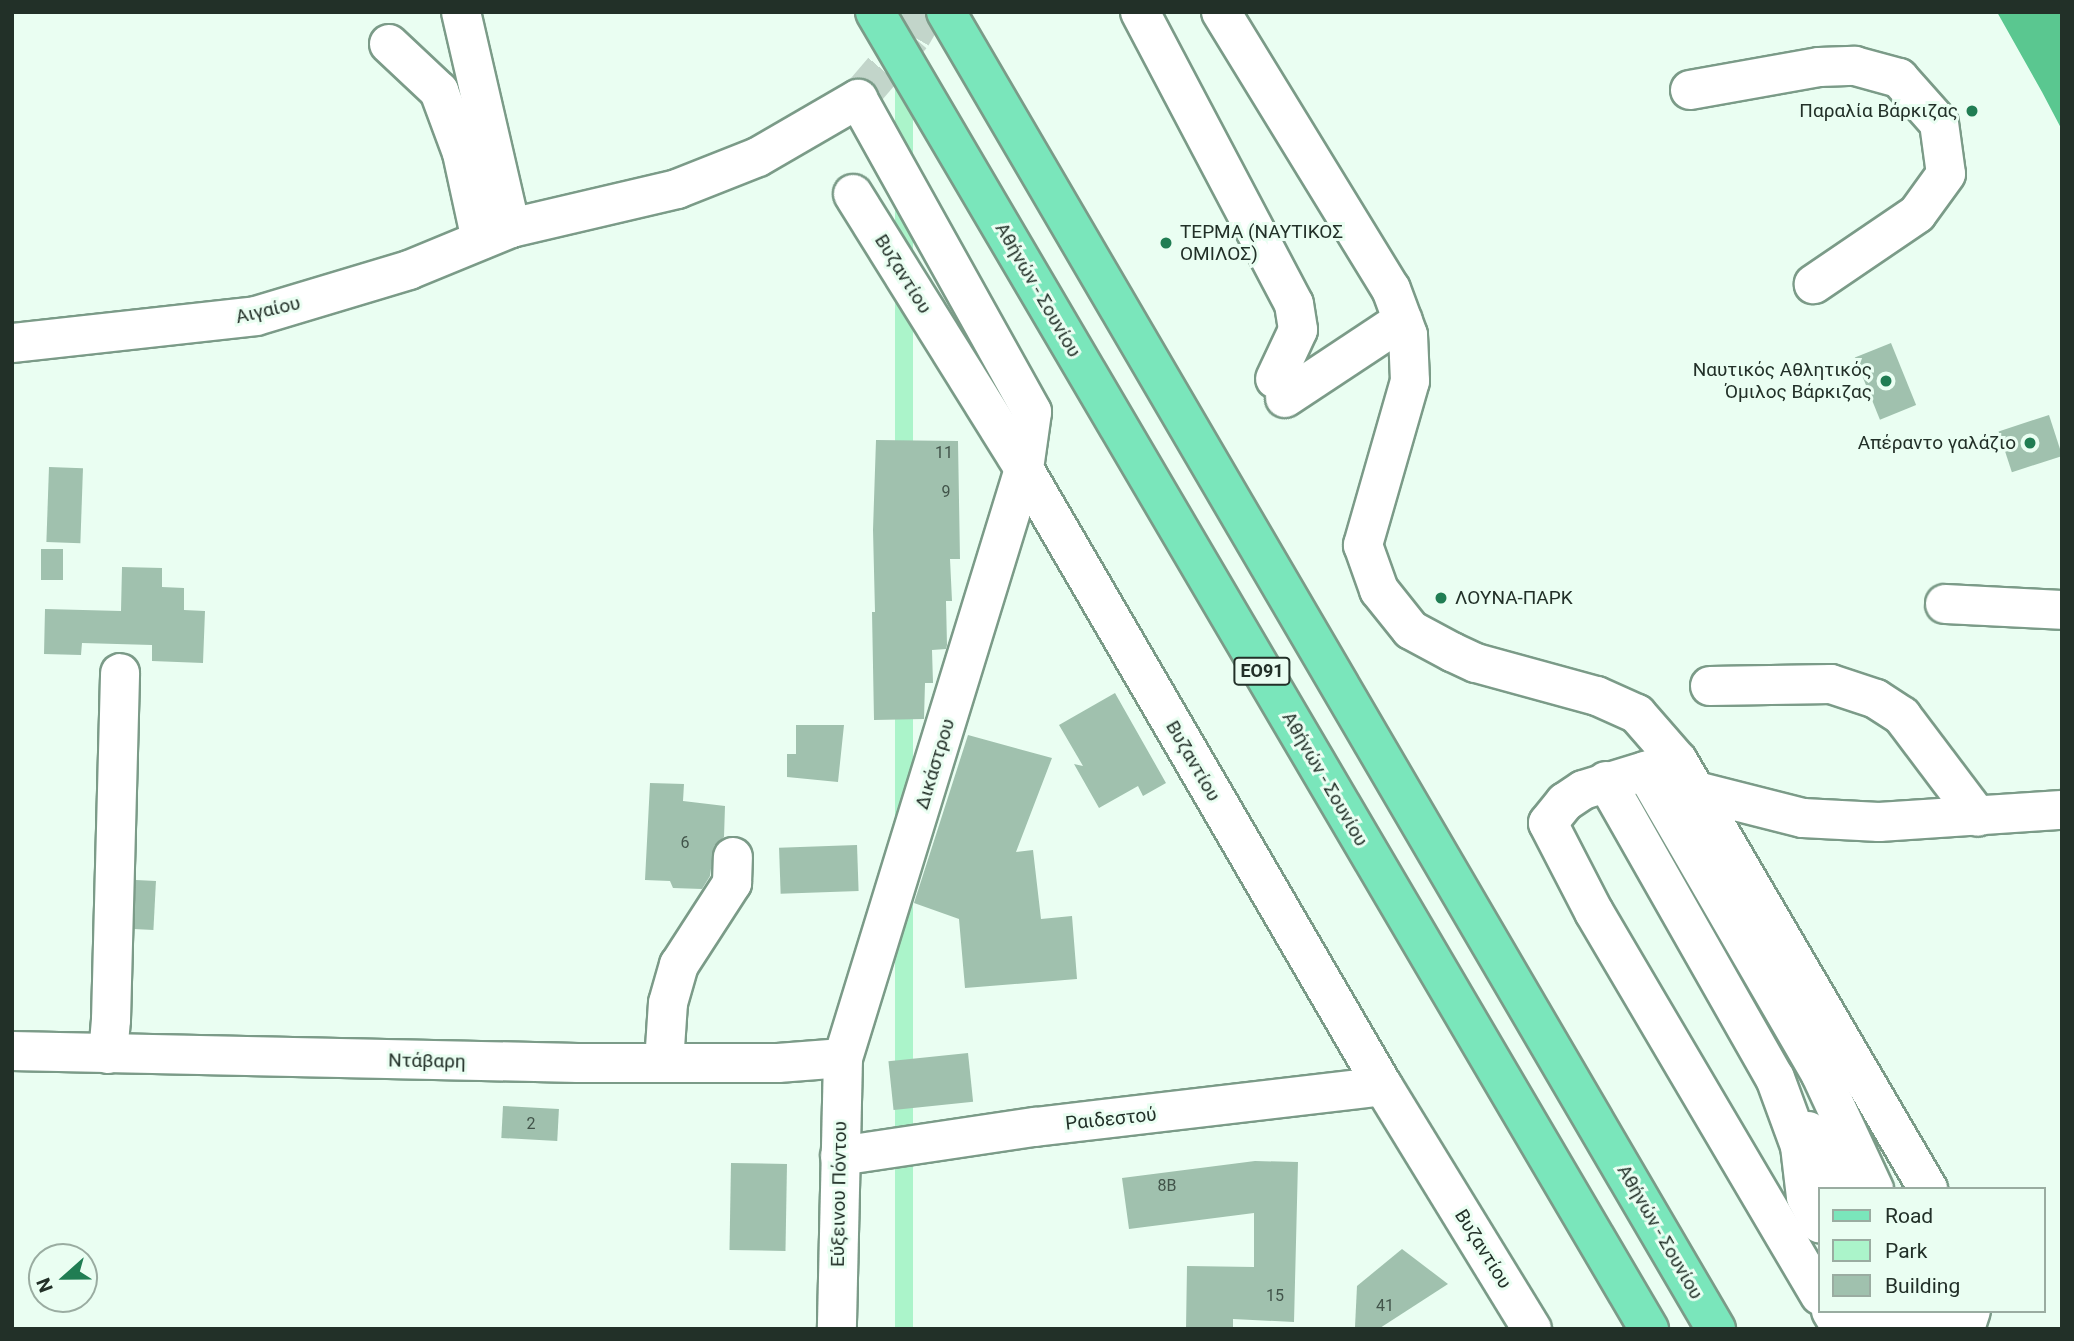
<!DOCTYPE html>
<meta charset="utf-8">
<style>
body{margin:0}
#map{position:relative;width:2074px;height:1341px;overflow:hidden;background:#eafef2;font-family:Roboto,sans-serif}
div>[style]{position:absolute}
.green>*{inset:0;background:#abf4ca;transform-origin:0 0}
.water>*{inset:0;background:#5ac790}
.building>*{inset:0;background:#a0c1ae;transform-origin:0 0}
.minor-tunnel>*{height:38px;margin-top:-19px;transform-origin:0;background:repeating-linear-gradient(90deg,#c2d5ca 0 38px,transparent 0 57px)}
.roads{filter:drop-shadow(2px 0 #7b9b88) drop-shadow(-2px 0 #7b9b88) drop-shadow(0 2px #7b9b88) drop-shadow(0 -2px #7b9b88)}
.minor>*{height:38px;margin:-19px;padding:0 19px;transform-origin:19px;border-radius:19px;background:#fff}
.major>*{height:38px;margin:-19px;padding:0 19px;transform-origin:19px;border-radius:19px;background:#7ae6bb}
.dots>*{width:19px;height:19px;translate:-50% -50%;box-sizing:border-box;border:4px solid #eafef2;border-radius:50%}
span{translate:-50% -50%;white-space:nowrap;text-align:center;line-height:1.15;-webkit-text-stroke:6px #eafef2;paint-order:stroke}
.number-label{font-size:16px;color:#42544a}
.number-label span{-webkit-text-stroke-width:0}
.shield-label span{padding:2px 5px;background:#eafef2;border:2px solid;border-radius:5px;-webkit-text-stroke-width:0}
.shield-label{font-size:18px;color:#223028;font-weight:700}
.poi-label{font-size:19px;color:#223028}
.right{translate:-100% -50%;text-align:right}
.left{translate:0 -50%;text-align:left}
.street-label{font-size:19px;color:#223028}
.frame{position:absolute;inset:0;border:14px solid #223028;pointer-events:none}
.legend{position:absolute;left:1818px;top:1187px;width:228px;height:126px;box-sizing:border-box;background:#eafef2;border:2px solid #9aaca1;margin:0;padding:9px 12px;list-style:none;font-size:21px;color:#223028}
.legend li{display:flex;align-items:center;gap:14px;height:35px}
.legend b{width:35px;border:2px solid #9aaca1}
.north{position:absolute;left:28px;top:1243px;width:70px;height:70px;box-sizing:border-box;background:#eafef2;border:2px solid #9aaca1;border-radius:50%;rotate:249deg;font-size:19px;font-weight:700;line-height:28px;text-align:center;color:#223028}
.north::after{content:'';display:block;margin:auto;width:24px;height:32px;background:#207d53;clip-path:polygon(50% 0,100% 100%,50% 72%,0 100%)}
</style>
<div id="map">
<div class="green">
<i style="left:895px;top:12px;width:18px;height:1528px"></i>
</div>
<div class="water">
<i style="clip-path:polygon(1997px 12px,2062px 12px,2062px 130px,2042px 92px)"></i>
</div>
<div class="building">
<i style="left:1891px;top:343px;width:67px;height:39px;rotate:68deg"></i>
<i style="left:2049px;top:415px;width:43px;height:53px;rotate:72deg"></i>
<i style="clip-path:polygon(876px 440px,958px 441px,960px 559px,950px 559px,952px 601px,946px 601px,947px 645px,946px 649px,932px 650px,933px 683px,925px 683px,924px 719px,874px 720px,872px 612px,875px 612px,873px 530px)"></i>
<i style="left:49px;top:467px;width:34px;height:75px;rotate:2deg"></i>
<i style="left:41px;top:549px;width:22px;height:31px"></i>
<i style="clip-path:polygon(122px 567px,162px 568px,162px 587px,184px 588px,184px 610px,205px 611px,203px 663px,152px 661px,152px 645px,82px 643px,81px 655px,44px 654px,45px 609px,121px 611px)"></i>
<i style="clip-path:polygon(1115px 693px,1166px 783px,1143px 796px,1138px 786px,1099px 808px,1074px 764px,1083px 766px,1059px 725px)"></i>
<i style="clip-path:polygon(796px 725px,844px 725px,838px 782px,787px 777px,787px 754px,796px 754px)"></i>
<i style="clip-path:polygon(968px 735px,1052px 758px,1016px 852px,1033px 850px,1041px 919px,1072px 916px,1077px 979px,965px 988px,959px 919px,914px 903px)"></i>
<i style="clip-path:polygon(650px 783px,684px 784px,683px 801px,725px 806px,724px 837px,714px 846px,710px 876px,702px 889px,673px 888px,670px 881px,645px 880px)"></i>
<i style="left:857px;top:845px;width:46px;height:78px;rotate:88deg"></i>
<i style="left:136px;top:880px;width:20px;height:49px;rotate:3deg"></i>
<i style="left:968px;top:1053px;width:49px;height:80px;rotate:84deg"></i>
<i style="left:503px;top:1106px;width:56px;height:32px;rotate:3deg"></i>
<i style="clip-path:polygon(1255px 1161px,1298px 1162px,1294px 1322px,1233px 1319px,1233px 1329px,1186px 1329px,1187px 1266px,1254px 1267px,1254px 1213px,1129px 1229px,1122px 1178px)"></i>
<i style="left:731px;top:1163px;width:56px;height:87px;rotate:1deg"></i>
<i style="clip-path:polygon(1402px 1249px,1448px 1284px,1380px 1328px,1355px 1327px,1357px 1286px)"></i>
</div>
<div class="minor-tunnel">
<i style="left:858px;top:99px;width:83px;rotate:-49.4deg"></i>
<i style="left:912px;top:36px;width:28px;rotate:-60deg"></i>
</div>
<div class="roads">
<div class="minor">
<i style="left:461px;top:12px;width:222px;rotate:77deg"></i>
<i style="left:1140px;top:12px;width:330px;rotate:62.2deg"></i>
<i style="left:1294px;top:304px;width:26px;rotate:81deg"></i>
<i style="left:1298px;top:330px;width:54px;rotate:115.1deg"></i>
<i style="left:1221px;top:12px;width:325px;rotate:58.5deg"></i>
<i style="left:1391px;top:289px;width:49px;rotate:69.7deg"></i>
<i style="left:1408px;top:335px;width:46px;rotate:87.5deg"></i>
<i style="left:1410px;top:381px;width:171px;rotate:106deg"></i>
<i style="left:1363px;top:545px;width:48px;rotate:70.4deg"></i>
<i style="left:1379px;top:590px;width:51px;rotate:51.3deg"></i>
<i style="left:1411px;top:630px;width:47px;rotate:28.2deg"></i>
<i style="left:1452px;top:652px;width:26px;rotate:25deg"></i>
<i style="left:1476px;top:663px;width:125px;rotate:15.3deg"></i>
<i style="left:1597px;top:696px;width:44px;rotate:24.2deg"></i>
<i style="left:1637px;top:714px;width:62px;rotate:48.9deg"></i>
<i style="left:1678px;top:761px;width:496px;rotate:59.7deg"></i>
<i style="left:389px;top:44px;width:69px;rotate:43.2deg"></i>
<i style="left:439px;top:91px;width:66px;rotate:69.6deg"></i>
<i style="left:462px;top:153px;width:89px;rotate:77.7deg"></i>
<i style="left:1690px;top:90px;width:131px;rotate:-10.1deg"></i>
<i style="left:1819px;top:67px;width:36px;rotate:-2deg"></i>
<i style="left:1855px;top:66px;width:46px;rotate:15.3deg"></i>
<i style="left:1899px;top:78px;width:60px;rotate:48.4deg"></i>
<i style="left:1939px;top:123px;width:51px;rotate:82.2deg"></i>
<i style="left:1946px;top:174px;width:49px;rotate:125.9deg"></i>
<i style="left:1917px;top:214px;width:125px;rotate:145.8deg"></i>
<i style="left:853px;top:194px;width:324px;rotate:58.1deg"></i>
<i style="left:1024px;top:469px;width:714px;rotate:59.81deg"></i>
<i style="left:1383px;top:1086px;width:285px;rotate:58.5deg"></i>
<i style="left:12px;top:343px;width:245px;rotate:-6.3deg"></i>
<i style="left:256px;top:316px;width:160px;rotate:-16.7deg"></i>
<i style="left:409px;top:270px;width:110px;rotate:-22.4deg"></i>
<i style="left:511px;top:228px;width:171px;rotate:-13.2deg"></i>
<i style="left:677px;top:189px;width:87px;rotate:-21.6deg"></i>
<i style="left:758px;top:157px;width:116px;rotate:-30.1deg"></i>
<i style="left:858px;top:99px;width:358px;rotate:60.9deg"></i>
<i style="left:1032px;top:412px;width:58px;rotate:98deg"></i>
<i style="left:1024px;top:469px;width:616px;rotate:107.08deg"></i>
<i style="left:843px;top:1058px;width:271px;rotate:91.3deg"></i>
<i style="left:1285px;top:398px;width:141px;rotate:-33.5deg"></i>
<i style="left:1945px;top:604px;width:117px;rotate:2.9deg"></i>
<i style="left:1710px;top:686px;width:121px;rotate:-0.9deg"></i>
<i style="left:1831px;top:684px;width:47px;rotate:18.4deg"></i>
<i style="left:1876px;top:699px;width:31px;rotate:33deg"></i>
<i style="left:1902px;top:716px;width:126px;rotate:53deg"></i>
<i style="left:1678px;top:761px;width:99px;rotate:163deg"></i>
<i style="left:1583px;top:790px;width:22px;rotate:146deg"></i>
<i style="left:1565px;top:802px;width:27px;rotate:129deg"></i>
<i style="left:1548px;top:823px;width:100px;rotate:62.7deg"></i>
<i style="left:1594px;top:912px;width:445px;rotate:59.5deg"></i>
<i style="left:1645px;top:771px;width:351px;rotate:59.9deg"></i>
<i style="left:1821px;top:1075px;width:126px;rotate:65.1deg"></i>
<i style="left:1606px;top:781px;width:342px;rotate:60.4deg"></i>
<i style="left:1775px;top:1078px;width:72px;rotate:69.8deg"></i>
<i style="left:1800px;top:1146px;width:51px;rotate:83.3deg"></i>
<i style="left:1806px;top:1197px;width:30px;rotate:62deg"></i>
<i style="left:1696px;top:791px;width:110px;rotate:14.2deg"></i>
<i style="left:1803px;top:818px;width:76px;rotate:3deg"></i>
<i style="left:1879px;top:822px;width:183px;rotate:-3.8deg"></i>
<i style="left:12px;top:1051px;width:566px;rotate:1.21deg"></i>
<i style="left:578px;top:1063px;width:200px"></i>
<i style="left:778px;top:1063px;width:65px;rotate:-4.4deg"></i>
<i style="left:108px;top:1054px;width:34px;rotate:-85deg"></i>
<i style="left:111px;top:1020px;width:347px;rotate:-88.5deg"></i>
<i style="left:664px;top:1063px;width:60px;rotate:-86.2deg"></i>
<i style="left:668px;top:1003px;width:40px;rotate:-74deg"></i>
<i style="left:679px;top:965px;width:98px;rotate:-57.1deg"></i>
<i style="left:732px;top:883px;width:26px;rotate:-88deg"></i>
<i style="left:1808px;top:1131px;width:64px;rotate:64.2deg"></i>
<i style="left:840px;top:1156px;width:197px;rotate:-8.5deg"></i>
<i style="left:1035px;top:1127px;width:350px;rotate:-6.7deg"></i>
<i style="left:1831px;top:1311px;width:21px;rotate:59deg"></i>
<i style="left:1869px;top:1311px;width:20px;rotate:63deg"></i>
<i style="left:1899px;top:1311px;width:21px;rotate:61deg"></i>
<i style="left:1933px;top:1311px;width:20px;rotate:66deg"></i>
<i style="left:1965px;top:1329px;width:19px;rotate:-72deg"></i>
</div>
<div class="major">
<i style="left:875px;top:12px;width:1528px;rotate:59.56deg"></i>
<i style="left:946px;top:12px;width:1526px;rotate:59.69deg"></i>
</div>
</div>
<div class="dots">
<i style="left:1972px;top:111px;background:#207d53"></i>
<i style="left:1166px;top:243px;background:#207d53"></i>
<i style="left:1886px;top:381px;background:#207d53"></i>
<i style="left:2030px;top:443px;background:#207d53"></i>
<i style="left:1441px;top:598px;background:#207d53"></i>
</div>
<div class="number-label">
<span style="left:944px;top:453px">11</span>
<span style="left:946px;top:492px">9</span>
<span style="left:685px;top:843px">6</span>
<span style="left:531px;top:1124px">2</span>
<span style="left:1167px;top:1186px">8Β</span>
<span style="left:1275px;top:1296px">15</span>
<span style="left:1385px;top:1306px">41</span>
</div>
<div class="shield-label">
<span style="left:1262px;top:671px">ΕΟ91</span>
</div>
<div class="poi-label">
<span class="right" style="left:1958px;top:111px">Παραλία Βάρκιζας</span>
<span class="left" style="left:1180px;top:243px">ΤΕΡΜΑ (ΝΑΥΤΙΚΟΣ<br>ΟΜΙΛΟΣ)</span>
<span class="right" style="left:1872px;top:381px">Ναυτικός Αθλητικός<br>Όμιλος Βάρκιζας</span>
<span class="right" style="left:2016px;top:443px">Απέραντο γαλάζιο</span>
<span class="left" style="left:1455px;top:598px">ΛΟΥΝΑ-ΠΑΡΚ</span>
</div>
<div class="street-label">
<span style="left:903px;top:274px;rotate:58deg">Βυζαντίου</span>
<span style="left:1038px;top:290px;rotate:60deg">Αθήνών - Σουνίου</span>
<span style="left:268px;top:310px;rotate:-13deg">Αιγαίου</span>
<span style="left:1193px;top:761px;rotate:60deg">Βυζαντίου</span>
<span style="left:935px;top:764px;rotate:-73deg">Δικάστρου</span>
<span style="left:1325px;top:779px;rotate:60deg">Αθήνών - Σουνίου</span>
<span style="left:427px;top:1061px;rotate:1deg">Ντάβαρη</span>
<span style="left:1111px;top:1119px;rotate:-6deg">Ραιδεστού</span>
<span style="left:839px;top:1194px;rotate:-89deg">Εύξεινου Πόντου</span>
<span style="left:1660px;top:1232px;rotate:60deg">Αθήνών - Σουνίου</span>
<span style="left:1483px;top:1249px;rotate:58deg">Βυζαντίου</span>
</div>
<div class="frame"></div>
<ul class="legend">
<li><b style="height:9px;background:#7ae6bb"></b>Road</li>
<li><b style="height:19px;background:#abf4ca"></b>Park</li>
<li><b style="height:19px;background:#a0c1ae"></b>Building</li>
</ul>
<div class="north">N</div>
</div>
